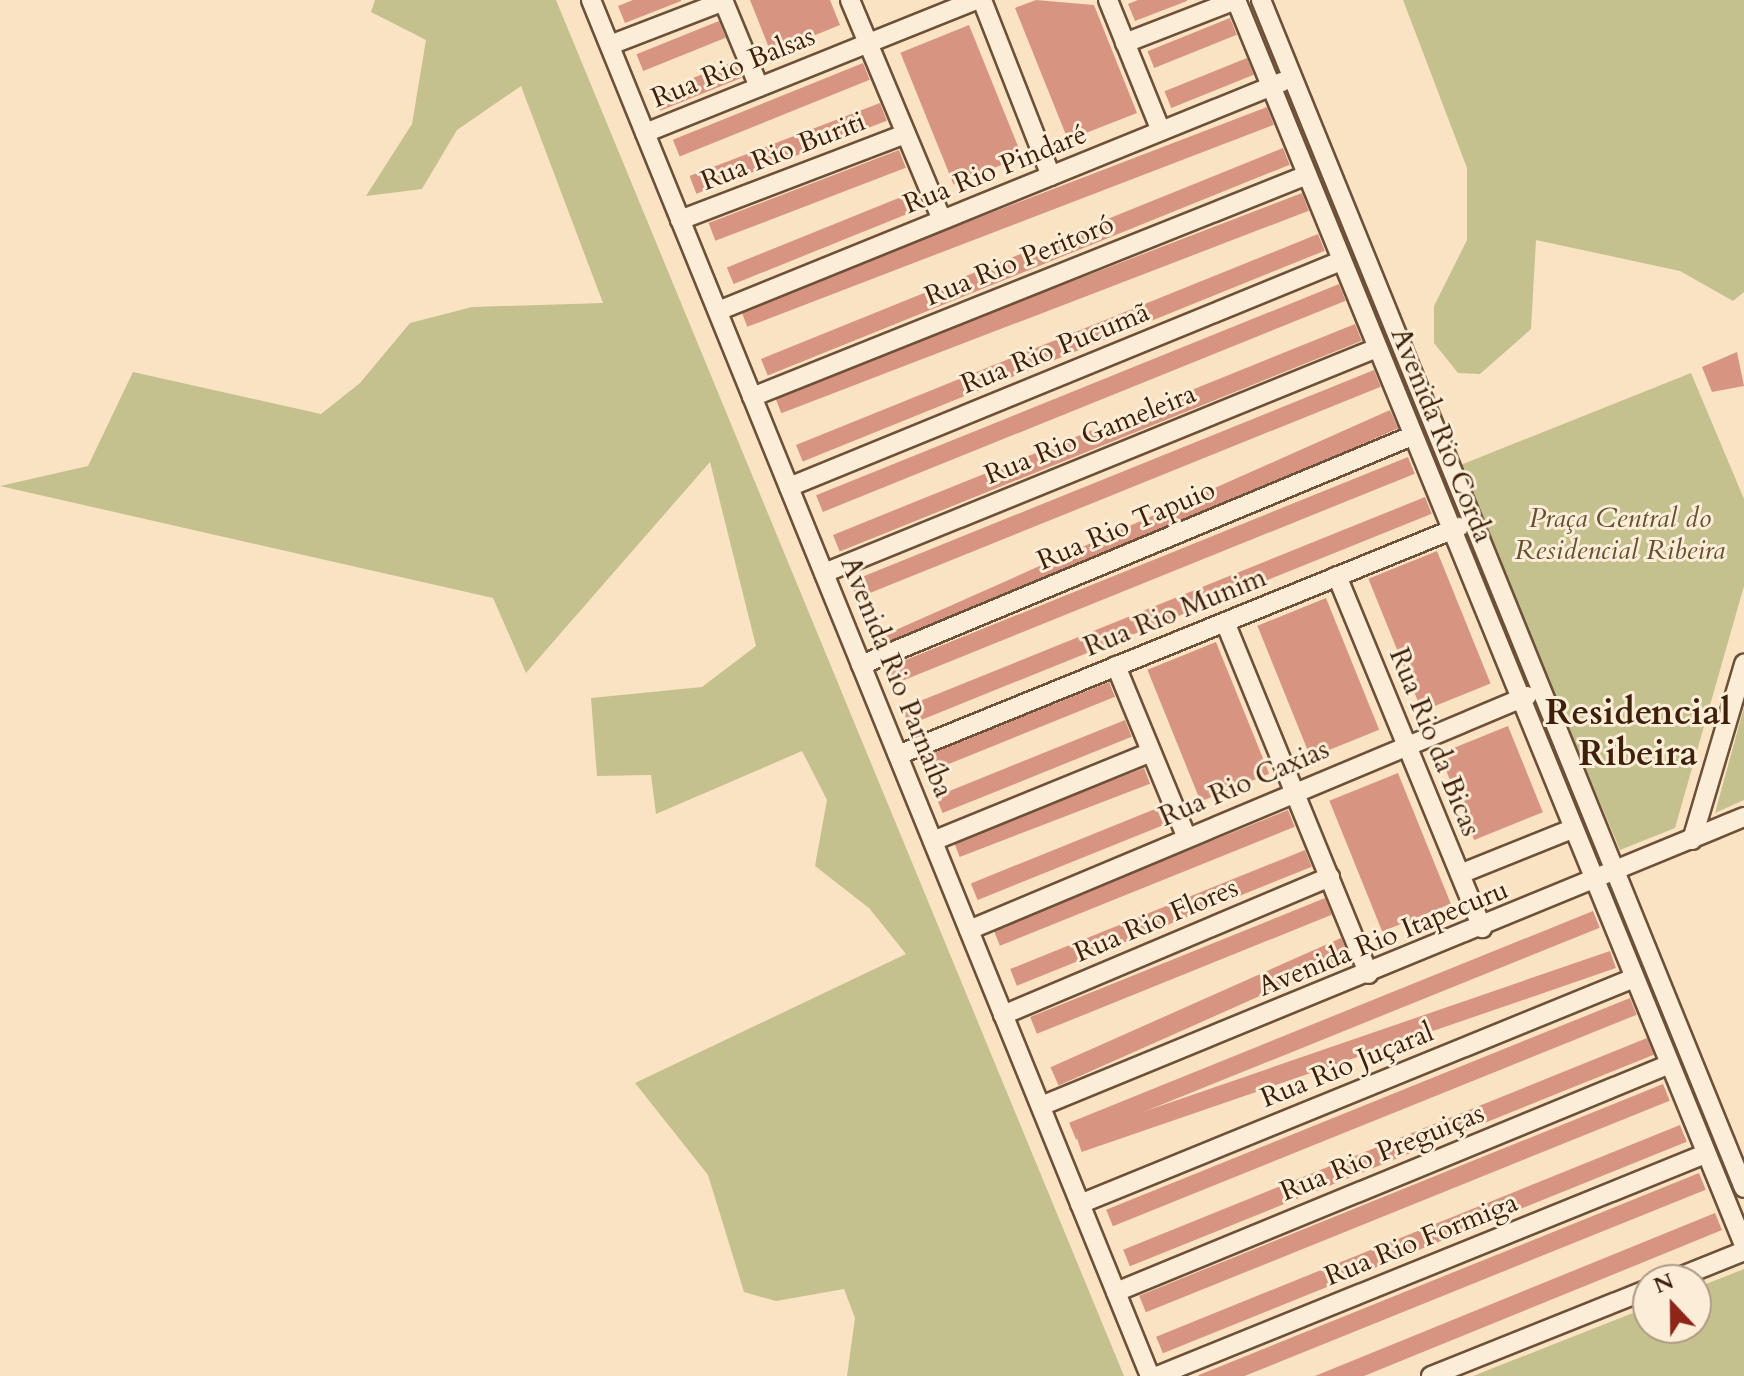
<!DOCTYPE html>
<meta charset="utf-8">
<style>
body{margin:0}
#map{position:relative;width:1744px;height:1376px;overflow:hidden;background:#f9e3c2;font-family:Cardo,serif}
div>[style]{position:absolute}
.green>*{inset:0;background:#c5c18e}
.building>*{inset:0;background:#d79581;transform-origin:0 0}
.roads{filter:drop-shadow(2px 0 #6d5038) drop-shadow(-2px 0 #6d5038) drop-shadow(0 2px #6d5038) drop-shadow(0 -2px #6d5038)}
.minor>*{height:18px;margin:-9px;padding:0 9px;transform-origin:9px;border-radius:9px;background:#fbedd7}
span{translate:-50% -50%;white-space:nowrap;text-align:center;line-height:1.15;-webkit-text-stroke:6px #fbedd7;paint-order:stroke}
.street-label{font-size:28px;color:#3e1f0a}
.park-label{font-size:28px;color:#665032;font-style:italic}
.district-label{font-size:36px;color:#3e1f0a;font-weight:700}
.north{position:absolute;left:1632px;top:1264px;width:80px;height:80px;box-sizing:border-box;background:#fbedd7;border:2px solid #af9b85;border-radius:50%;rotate:338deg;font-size:22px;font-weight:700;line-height:32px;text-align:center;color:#3e1f0a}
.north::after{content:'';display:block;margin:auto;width:28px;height:36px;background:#8f2418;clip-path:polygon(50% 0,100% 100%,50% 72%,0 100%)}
</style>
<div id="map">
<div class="green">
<i style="clip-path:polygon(375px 0,556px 0,1124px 1376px,847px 1376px,855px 1318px,844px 1289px,776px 1301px,744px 1292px,708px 1175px,635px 1083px,906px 954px,869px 908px,815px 866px,827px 800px,802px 751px,656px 814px,651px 775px,597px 776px,591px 698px,702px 687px,756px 646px,710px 462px,526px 673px,493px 598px,0 486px,88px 466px,133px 372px,321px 414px,360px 383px,410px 323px,472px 307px,603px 303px,521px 86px,457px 130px,422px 189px,366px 196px,412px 124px,426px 40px,371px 12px)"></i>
<i style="clip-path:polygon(1403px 0,1744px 0,1744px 292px,1733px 301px,1680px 271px,1536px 240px,1531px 329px,1480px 374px,1458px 373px,1434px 343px,1434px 306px,1467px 240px,1467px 168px)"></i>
<i style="clip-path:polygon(1691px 373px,1744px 499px,1744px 586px,1675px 828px,1620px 850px,1458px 466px)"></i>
<i style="clip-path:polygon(1744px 707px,1744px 800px,1715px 813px)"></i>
<i style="clip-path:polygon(1744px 1269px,1744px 1376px,1473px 1376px,1648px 1307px,1648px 1328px,1696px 1328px,1696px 1288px)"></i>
</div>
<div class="building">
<i style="clip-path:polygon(633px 0,681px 0,681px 1px,625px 23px,618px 6px)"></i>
<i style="clip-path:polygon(750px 0,830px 0,840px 25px,771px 53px)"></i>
<i style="clip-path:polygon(1036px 0,1094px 5px,1137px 113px,1068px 140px,1015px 8px)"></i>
<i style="clip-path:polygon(1138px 0,1187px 0,1187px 1px,1135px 21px,1128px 4px)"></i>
<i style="left:1230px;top:18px;width:18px;height:89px;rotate:68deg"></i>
<i style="left:719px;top:21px;width:18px;height:89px;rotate:68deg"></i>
<i style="left:969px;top:25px;width:142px;height:74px;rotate:68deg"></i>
<i style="left:1247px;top:58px;width:18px;height:89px;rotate:68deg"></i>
<i style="left:735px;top:61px;width:18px;height:88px;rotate:68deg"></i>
<i style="left:863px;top:63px;width:18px;height:205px;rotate:68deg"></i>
<i style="left:880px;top:103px;width:19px;height:204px;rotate:69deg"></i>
<i style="left:1267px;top:107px;width:19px;height:564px;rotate:69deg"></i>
<i style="left:1283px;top:148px;width:18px;height:563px;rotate:68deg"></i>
<i style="left:899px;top:150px;width:19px;height:204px;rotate:69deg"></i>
<i style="left:916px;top:191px;width:18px;height:204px;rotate:68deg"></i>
<i style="left:1302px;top:193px;width:19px;height:565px;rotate:69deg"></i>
<i style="left:1318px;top:234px;width:18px;height:563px;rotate:68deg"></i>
<i style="left:1339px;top:284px;width:18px;height:564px;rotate:68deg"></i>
<i style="left:1355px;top:324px;width:18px;height:563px;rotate:68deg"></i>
<i style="clip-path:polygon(1737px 352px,1744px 386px,1712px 392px,1702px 367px)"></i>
<i style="left:1374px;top:370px;width:18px;height:565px;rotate:68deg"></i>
<i style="left:1390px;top:410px;width:20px;height:565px;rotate:66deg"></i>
<i style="left:1408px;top:457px;width:18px;height:564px;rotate:68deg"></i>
<i style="left:1425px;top:497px;width:18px;height:564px;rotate:68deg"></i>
<i style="left:1437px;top:551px;width:143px;height:74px;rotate:68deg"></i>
<i style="left:1326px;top:598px;width:142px;height:74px;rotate:68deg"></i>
<i style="left:1216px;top:642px;width:142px;height:74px;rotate:68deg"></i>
<i style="left:1109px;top:682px;width:16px;height:204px;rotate:68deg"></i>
<i style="left:1125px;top:720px;width:18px;height:204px;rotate:68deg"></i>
<i style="left:1508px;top:726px;width:93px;height:74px;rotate:68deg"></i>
<i style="left:1144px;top:768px;width:17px;height:204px;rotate:69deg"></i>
<i style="left:1398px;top:773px;width:141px;height:74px;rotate:68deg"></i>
<i style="left:1160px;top:807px;width:18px;height:204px;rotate:68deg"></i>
<i style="left:1288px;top:810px;width:18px;height:318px;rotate:68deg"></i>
<i style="left:1305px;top:850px;width:18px;height:318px;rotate:68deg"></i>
<i style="left:1325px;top:898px;width:18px;height:318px;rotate:68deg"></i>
<i style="left:1593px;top:911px;width:18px;height:565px;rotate:68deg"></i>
<i style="left:1341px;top:938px;width:20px;height:318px;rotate:66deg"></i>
<i style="left:1610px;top:951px;width:18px;height:565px;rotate:71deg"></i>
<i style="left:1630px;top:998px;width:18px;height:565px;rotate:68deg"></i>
<i style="left:1647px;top:1038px;width:18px;height:565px;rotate:68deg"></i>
<i style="left:1663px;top:1084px;width:18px;height:565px;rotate:68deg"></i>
<i style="left:1680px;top:1125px;width:18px;height:565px;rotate:68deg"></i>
<i style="left:1699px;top:1173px;width:18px;height:540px;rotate:68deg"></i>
<i style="clip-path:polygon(1715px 1213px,1722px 1230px,1639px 1264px,1364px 1376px,1315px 1376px)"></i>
</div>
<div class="roads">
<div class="minor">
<i style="left:591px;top:0;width:1485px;rotate:67.89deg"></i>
<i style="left:723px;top:0;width:94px;rotate:67.5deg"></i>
<i style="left:850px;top:0;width:238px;rotate:67.3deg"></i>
<i style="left:982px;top:0;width:189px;rotate:68.6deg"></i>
<i style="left:1108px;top:0;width:141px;rotate:68deg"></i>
<i style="left:1236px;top:0;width:1345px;rotate:67.8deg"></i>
<i style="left:1261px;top:0;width:1282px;rotate:67.88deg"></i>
<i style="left:1125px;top:43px;width:119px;rotate:-21.2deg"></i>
<i style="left:610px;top:45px;width:122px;rotate:-21.1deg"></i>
<i style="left:645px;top:133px;width:357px;rotate:-21.9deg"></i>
<i style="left:680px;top:220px;width:241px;rotate:-20.9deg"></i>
<i style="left:718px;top:311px;width:609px;rotate:-22.1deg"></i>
<i style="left:752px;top:397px;width:598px;rotate:-21.8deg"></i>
<i style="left:789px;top:487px;width:596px;rotate:-22.27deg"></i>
<i style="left:824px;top:573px;width:597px;rotate:-22.14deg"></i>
<i style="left:1337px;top:576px;width:381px;rotate:67.6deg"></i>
<i style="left:1225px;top:622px;width:380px;rotate:67.8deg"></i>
<i style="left:861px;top:665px;width:597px;rotate:-22.57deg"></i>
<i style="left:1116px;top:666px;width:186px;rotate:67.6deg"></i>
<i style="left:898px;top:755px;width:606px;rotate:-22.12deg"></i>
<i style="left:1692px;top:840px;width:184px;rotate:-73.5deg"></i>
<i style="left:933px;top:841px;width:235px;rotate:-22.2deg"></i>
<i style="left:1460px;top:874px;width:121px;rotate:-21.9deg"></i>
<i style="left:969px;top:930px;width:605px;rotate:-22.75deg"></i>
<i style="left:1003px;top:1015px;width:355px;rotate:-22.9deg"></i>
<i style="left:1041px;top:1106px;width:760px;rotate:-22.35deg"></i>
<i style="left:1080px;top:1204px;width:598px;rotate:-22.19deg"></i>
<i style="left:1672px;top:1280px;width:78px;rotate:-21.9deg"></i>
<i style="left:1116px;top:1292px;width:599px;rotate:-22.37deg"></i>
<i style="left:1157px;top:1376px;width:591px;rotate:-22.05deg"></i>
<i style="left:1431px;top:1376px;width:234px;rotate:-21.8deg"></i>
</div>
</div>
<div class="street-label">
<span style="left:733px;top:67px;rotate:-22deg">Rua Rio Balsas</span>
<span style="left:783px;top:151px;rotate:-21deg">Rua Rio Buriti</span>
<span style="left:995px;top:169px;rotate:-22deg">Rua Rio Pindaré</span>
<span style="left:1019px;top:260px;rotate:-22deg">Rua Rio Peritoró</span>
<span style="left:1055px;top:348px;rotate:-22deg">Rua Rio Pucumã</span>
<span style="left:1090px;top:434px;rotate:-22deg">Rua Rio Gameleira</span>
<span style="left:1442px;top:435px;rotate:68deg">Avenida Rio Corda</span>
<span style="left:1126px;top:525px;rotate:-23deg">Rua Rio Tapuio</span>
<span style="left:1175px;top:612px;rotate:-22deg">Rua Rio Munim</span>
<span style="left:897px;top:677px;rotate:68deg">Avenida Rio Parnaíba</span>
<span style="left:1435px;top:742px;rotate:68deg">Rua Rio da Bicas</span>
<span style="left:1244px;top:783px;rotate:-23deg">Rua Rio Caxias</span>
<span style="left:1156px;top:920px;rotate:-23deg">Rua Rio Flores</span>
<span style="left:1383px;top:938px;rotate:-22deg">Avenida Rio Itapecuru</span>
<span style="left:1347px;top:1065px;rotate:-22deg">Rua Rio Juçaral</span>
<span style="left:1382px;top:1152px;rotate:-22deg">Rua Rio Preguiças</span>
<span style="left:1421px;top:1239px;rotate:-22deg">Rua Rio Formiga</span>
</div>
<div class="park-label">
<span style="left:1620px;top:534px">Praça Central do<br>Residencial Ribeira</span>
</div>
<div class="district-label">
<span style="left:1638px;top:733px">Residencial<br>Ribeira</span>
</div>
<div class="north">N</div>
</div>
